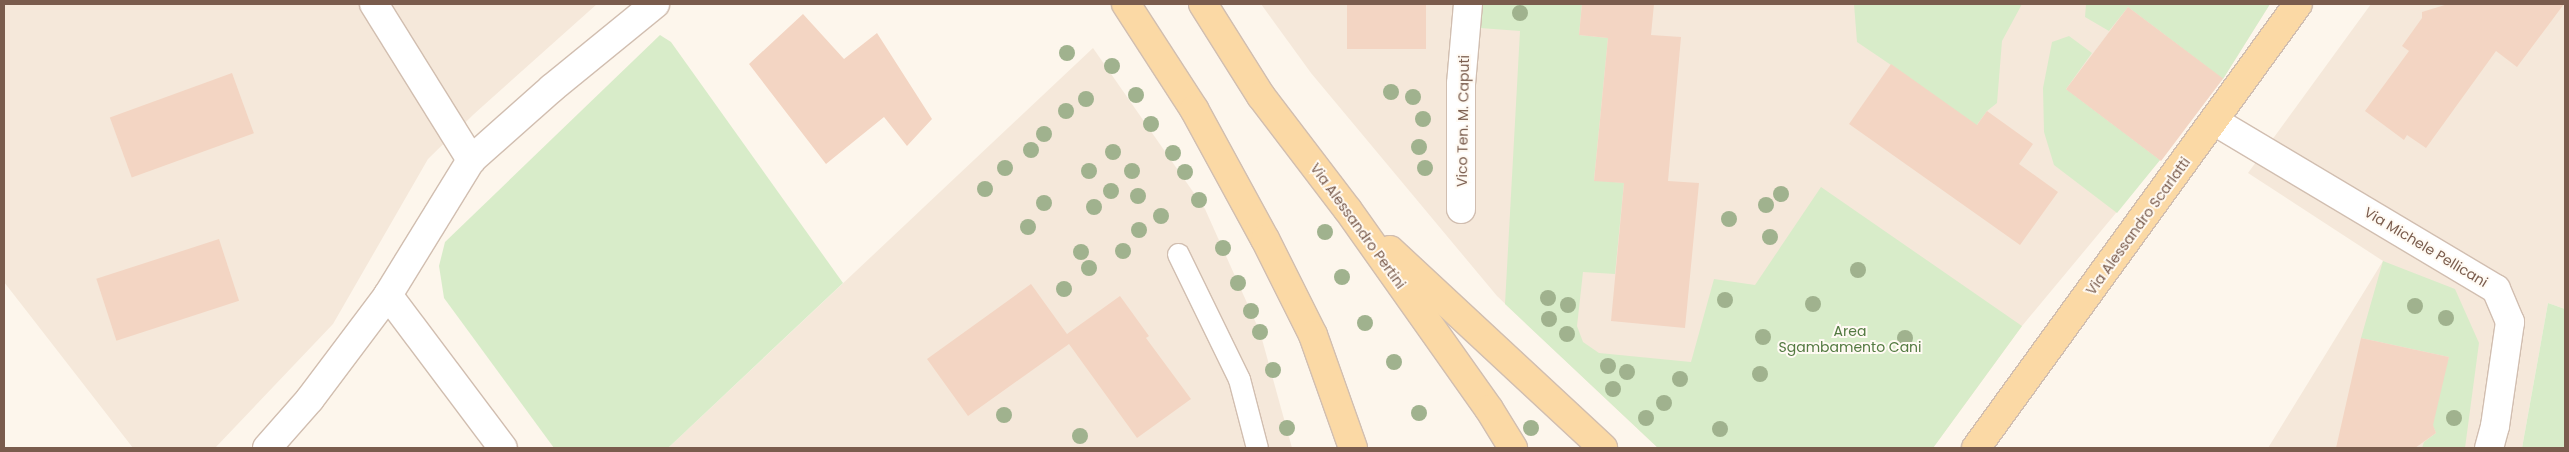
<!DOCTYPE html>
<style>
body{margin:0}
#map{position:relative;width:2569px;height:452px;overflow:hidden;background:#fdf6ec;font-family:Poppins,sans-serif}
div>[style]{position:absolute}
.residential>*{inset:0;background:#f5e8da}
.green>*{inset:0;background:#d8ecc9}
.building>*{inset:0;background:#f3d5c3;transform-origin:0 0}
.roads{filter:drop-shadow(1px 0 #d1beb0) drop-shadow(-1px 0 #d1beb0) drop-shadow(0 1px #d1beb0) drop-shadow(0 -1px #d1beb0)}
.lane>*{height:21px;margin:-10.5px;padding:0 10.5px;transform-origin:10.5px;border-radius:10.5px;background:#fff}
.street>*{height:28px;margin:-14px;padding:0 14px;transform-origin:14px;border-radius:14px;background:#fff}
.primary>*{height:28px;margin:-14px;padding:0 14px;transform-origin:14px;border-radius:14px;background:#fbd9a5}
.trees>*{width:16px;height:16px;margin:-8px;border-radius:50%;background:#a0b28e}
span{translate:-50% -50%;white-space:nowrap;text-align:center;line-height:1.15;-webkit-text-stroke:4px #fffaf3;paint-order:stroke}
.street-label{font-size:14px;color:#7a5c4d}
.park-label{font-size:14px;color:#537a41}
.frame{position:absolute;inset:0;border:5px solid #7a5c4d;pointer-events:none}
</style>
<div id="map">
<div class="residential">
<i style="clip-path:polygon(4px 4px,597px 4px,474px 114px,428px 159px,333px 324px,215px 448px,133px 448px,4px 282px)"></i>
<i style="clip-path:polygon(1261px 4px,2270px 4px,2223px 79px,2160px 160px,2022px 326px,1933px 448px,1658px 448px,1497px 296px,1311px 73px)"></i>
<i style="clip-path:polygon(2371px 4px,2565px 4px,2565px 309px,2548px 303px,2522px 448px,2268px 448px,2383px 261px,2248px 173px)"></i>
<i style="clip-path:polygon(1093px 48px,1205px 209px,1260px 332px,1292px 448px,668px 448px)"></i>
</div>
<div class="green">
<i style="clip-path:polygon(1482px 4px,1582px 4px,1579px 35px,1608px 38px,1594px 180px,1624px 183px,1615px 274px,1583px 272px,1577px 326px,1583px 342px,1599px 353px,1691px 362px,1714px 279px,1755px 285px,1821px 187px,2022px 326px,1933px 448px,1658px 448px,1505px 304px,1520px 31px,1480px 28px)"></i>
<i style="clip-path:polygon(1854px 4px,2022px 4px,2002px 41px,1997px 103px,1987px 111px,1955px 155px,1891px 65px,1857px 42px)"></i>
<i style="clip-path:polygon(2086px 4px,2270px 4px,2223px 79px,2128px 7px,2109px 31px,2085px 17px)"></i>
<i style="clip-path:polygon(660px 35px,671px 42px,843px 283px,668px 448px,554px 448px,444px 298px,439px 266px,445px 242px)"></i>
<i style="clip-path:polygon(2069px 36px,2092px 53px,2066px 89px,2160px 160px,2117px 213px,2054px 165px,2044px 132px,2043px 88px,2052px 42px)"></i>
<i style="clip-path:polygon(2383px 261px,2455px 289px,2479px 343px,2465px 448px,2422px 448px,2424px 442px,2436px 433px,2429px 417px,2449px 357px,2361px 338px)"></i>
<i style="clip-path:polygon(2548px 303px,2565px 309px,2565px 448px,2522px 448px)"></i>
</div>
<div class="building">
<i style="left:1347px;top:4px;width:79px;height:45px"></i>
<i style="clip-path:polygon(1582px 4px,1654px 4px,1651px 35px,1681px 37px,1668px 181px,1699px 183px,1685px 328px,1611px 321px,1624px 183px,1594px 181px,1608px 38px,1579px 35px)"></i>
<i style="clip-path:polygon(2448px 4px,2564px 4px,2517px 67px,2496px 51px,2426px 148px,2407px 135px,2404px 140px,2365px 111px,2409px 51px,2402px 46px,2422px 18px,2422px 12px)"></i>
<i style="left:2128px;top:7px;width:119px;height:103px;rotate:37deg"></i>
<i style="clip-path:polygon(803px 14px,844px 59px,877px 33px,932px 119px,907px 146px,884px 117px,826px 164px,749px 64px)"></i>
<i style="clip-path:polygon(1891px 64px,1977px 125px,1987px 111px,2033px 144px,2019px 164px,2058px 192px,2020px 245px,1849px 124px)"></i>
<i style="left:232px;top:73px;width:64px;height:130px;rotate:70deg"></i>
<i style="left:219px;top:239px;width:65px;height:129px;rotate:72deg"></i>
<i style="clip-path:polygon(1031px 284px,1067px 334px,1120px 296px,1149px 336px,1146px 338px,1191px 399px,1137px 438px,1069px 344px,968px 416px,927px 359px)"></i>
<i style="clip-path:polygon(2361px 338px,2449px 357px,2433px 425px,2436px 433px,2415px 448px,2336px 448px)"></i>
</div>
<div class="roads">
<div class="lane">
<i style="left:1178px;top:254px;width:139px;rotate:64deg"></i>
<i style="left:1239px;top:379px;width:71px;rotate:75.4deg"></i>
</div>
<div class="street">
<i style="left:374px;top:4px;width:184px;rotate:58.1deg"></i>
<i style="left:2214px;top:121px;width:328px;rotate:30.8deg"></i>
<i style="left:2496px;top:289px;width:36px;rotate:67deg"></i>
<i style="left:2510px;top:322px;width:105px;rotate:98.2deg"></i>
<i style="left:2495px;top:426px;width:23px;rotate:105deg"></i>
<i style="left:1461px;top:209px;width:125px;rotate:-90deg"></i>
<i style="left:1461px;top:84px;width:80px;rotate:-85deg"></i>
<i style="left:388px;top:295px;width:191px;rotate:53.1deg"></i>
<i style="left:267px;top:448px;width:65px;rotate:-48.7deg"></i>
<i style="left:310px;top:399px;width:130px;rotate:-53.1deg"></i>
<i style="left:388px;top:295px;width:158px;rotate:-58.4deg"></i>
<i style="left:471px;top:160px;width:108px;rotate:-41.6deg"></i>
<i style="left:552px;top:88px;width:133px;rotate:-39.2deg"></i>
</div>
<div class="primary">
<i style="left:1126px;top:4px;width:125px;rotate:57.1deg"></i>
<i style="left:1194px;top:109px;width:148px;rotate:61.4deg"></i>
<i style="left:1265px;top:239px;width:107px;rotate:63.4deg"></i>
<i style="left:1313px;top:335px;width:120px;rotate:70.5deg"></i>
<i style="left:1203px;top:4px;width:109px;rotate:57.8deg"></i>
<i style="left:1261px;top:96px;width:143px;rotate:52.7deg"></i>
<i style="left:1348px;top:210px;width:244px;rotate:54.7deg"></i>
<i style="left:1489px;top:409px;width:46px;rotate:58.4deg"></i>
<i style="left:1390px;top:250px;width:291px;rotate:42.9deg"></i>
<i style="left:1976px;top:448px;width:548px;rotate:-54.05deg"></i>
</div>
</div>
<div class="trees">
<i style="left:1520px;top:13px"></i>
<i style="left:1067px;top:53px"></i>
<i style="left:1112px;top:66px"></i>
<i style="left:1391px;top:92px"></i>
<i style="left:1136px;top:95px"></i>
<i style="left:1413px;top:97px"></i>
<i style="left:1086px;top:99px"></i>
<i style="left:1066px;top:111px"></i>
<i style="left:1423px;top:119px"></i>
<i style="left:1151px;top:124px"></i>
<i style="left:1044px;top:134px"></i>
<i style="left:1419px;top:147px"></i>
<i style="left:1031px;top:150px"></i>
<i style="left:1113px;top:152px"></i>
<i style="left:1173px;top:153px"></i>
<i style="left:1005px;top:168px"></i>
<i style="left:1425px;top:168px"></i>
<i style="left:1089px;top:171px"></i>
<i style="left:1132px;top:171px"></i>
<i style="left:1185px;top:172px"></i>
<i style="left:985px;top:189px"></i>
<i style="left:1111px;top:191px"></i>
<i style="left:1781px;top:194px"></i>
<i style="left:1138px;top:196px"></i>
<i style="left:1199px;top:200px"></i>
<i style="left:1044px;top:203px"></i>
<i style="left:1766px;top:205px"></i>
<i style="left:1094px;top:207px"></i>
<i style="left:1161px;top:216px"></i>
<i style="left:1729px;top:219px"></i>
<i style="left:1028px;top:227px"></i>
<i style="left:1139px;top:230px"></i>
<i style="left:1325px;top:232px"></i>
<i style="left:1770px;top:237px"></i>
<i style="left:1223px;top:248px"></i>
<i style="left:1123px;top:251px"></i>
<i style="left:1081px;top:252px"></i>
<i style="left:1089px;top:268px"></i>
<i style="left:1858px;top:270px"></i>
<i style="left:1342px;top:277px"></i>
<i style="left:1238px;top:283px"></i>
<i style="left:1064px;top:289px"></i>
<i style="left:1548px;top:298px"></i>
<i style="left:1725px;top:300px"></i>
<i style="left:1813px;top:304px"></i>
<i style="left:1568px;top:305px"></i>
<i style="left:2415px;top:306px"></i>
<i style="left:1251px;top:311px"></i>
<i style="left:2446px;top:318px"></i>
<i style="left:1549px;top:319px"></i>
<i style="left:1365px;top:323px"></i>
<i style="left:1260px;top:332px"></i>
<i style="left:1567px;top:334px"></i>
<i style="left:1763px;top:337px"></i>
<i style="left:1905px;top:338px"></i>
<i style="left:1394px;top:362px"></i>
<i style="left:1608px;top:366px"></i>
<i style="left:1273px;top:370px"></i>
<i style="left:1627px;top:372px"></i>
<i style="left:1760px;top:374px"></i>
<i style="left:1680px;top:379px"></i>
<i style="left:1613px;top:389px"></i>
<i style="left:1664px;top:403px"></i>
<i style="left:1419px;top:413px"></i>
<i style="left:1004px;top:415px"></i>
<i style="left:1646px;top:418px"></i>
<i style="left:2454px;top:418px"></i>
<i style="left:1287px;top:428px"></i>
<i style="left:1531px;top:428px"></i>
<i style="left:1720px;top:429px"></i>
<i style="left:1080px;top:436px"></i>
</div>
<div class="street-label">
<span style="left:1463px;top:121px;rotate:-89deg">Vico Ten. M. Caputi</span>
<span style="left:1358px;top:226px;rotate:54deg">Via Alessandro Pertini</span>
<span style="left:2138px;top:226px;rotate:-54deg">Via Alessandro Scarlatti</span>
<span style="left:2426px;top:247px;rotate:31deg">Via Michele Pellicani</span>
</div>
<div class="park-label">
<span style="left:1850px;top:339px">Area<br>Sgambamento Cani</span>
</div>
<div class="frame"></div>
</div>
